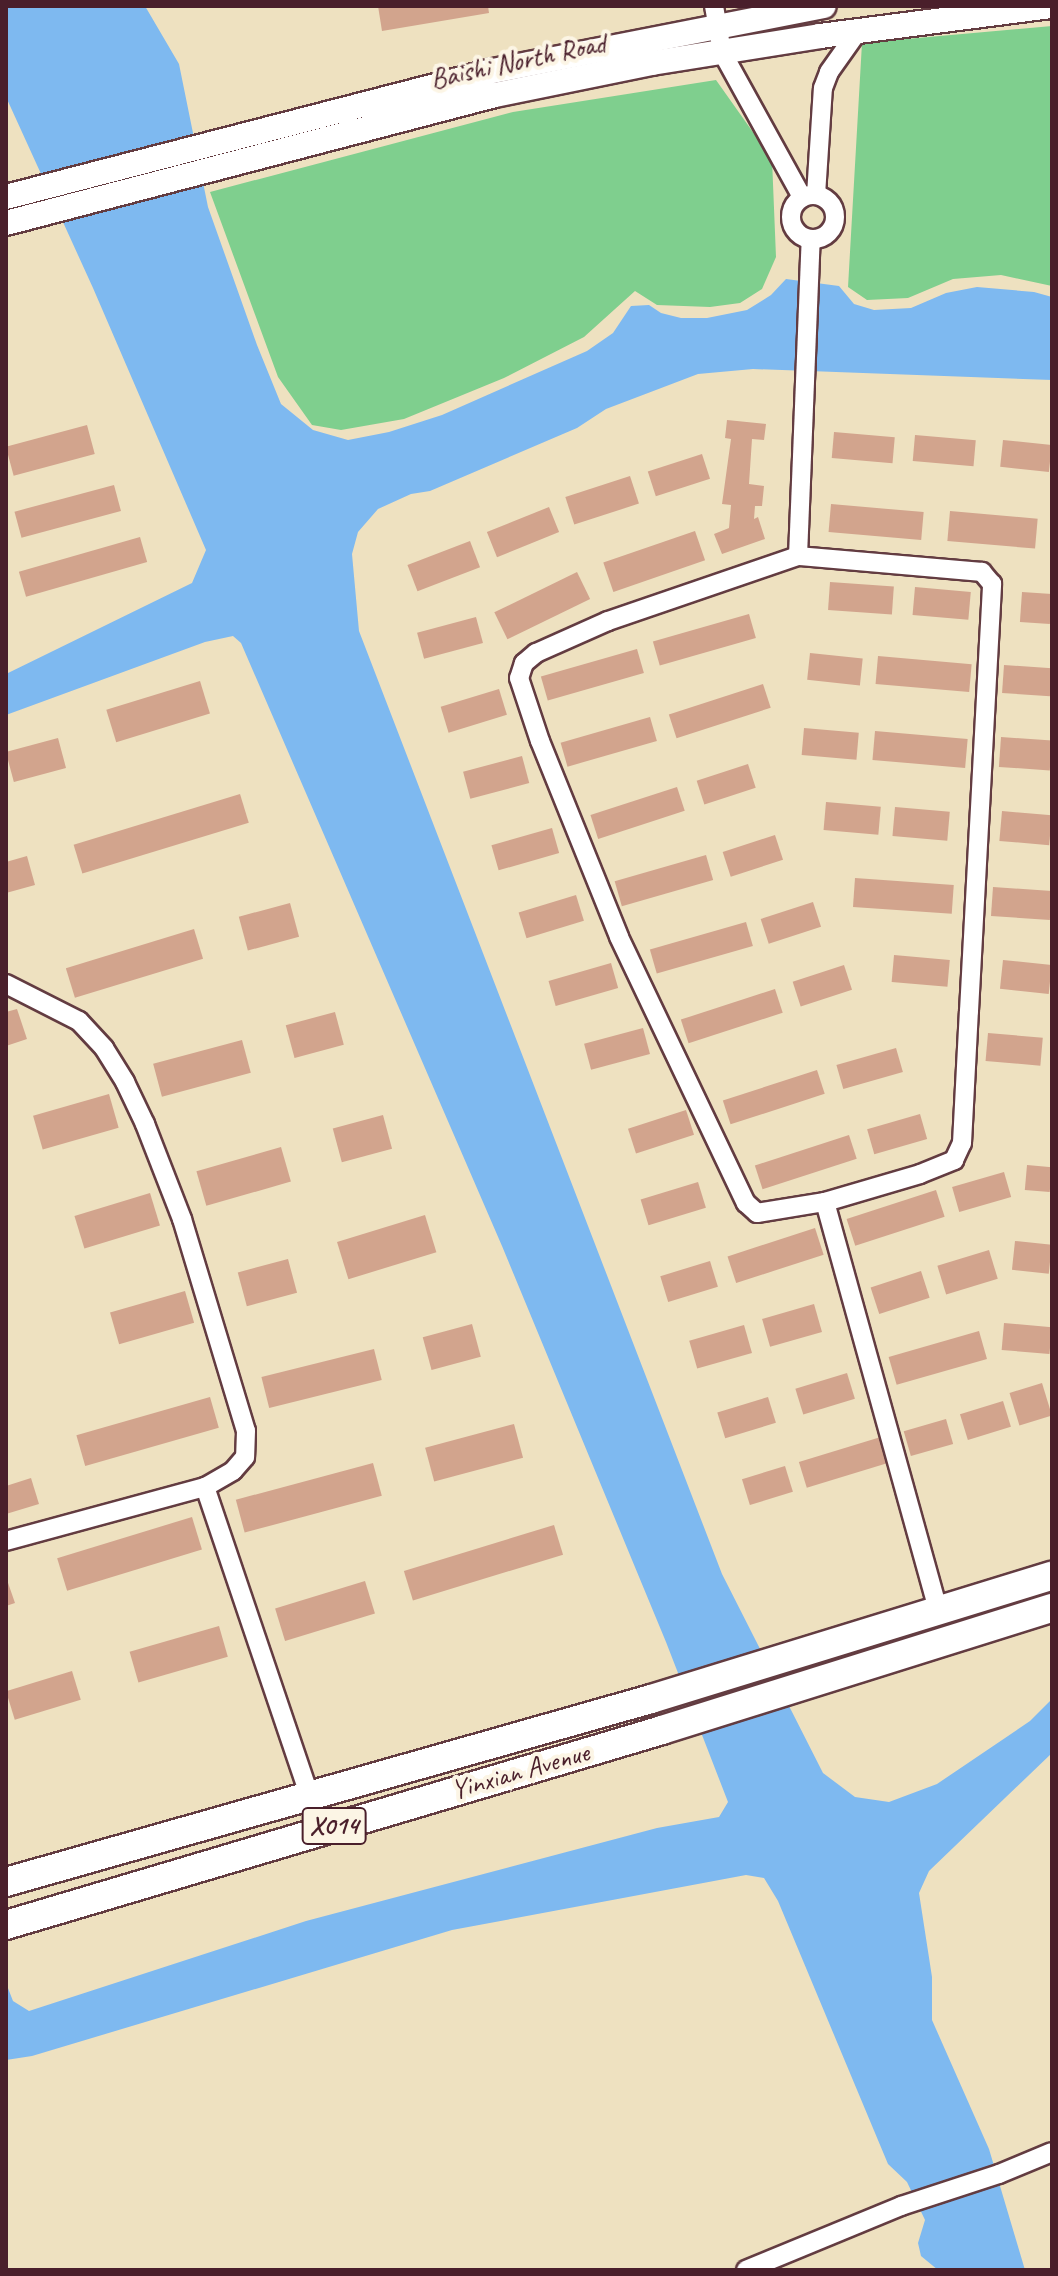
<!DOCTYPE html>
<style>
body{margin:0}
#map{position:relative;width:1058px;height:2276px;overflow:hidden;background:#eee1c0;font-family:Caveat,sans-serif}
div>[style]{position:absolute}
.green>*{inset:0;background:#7fcf8e}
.water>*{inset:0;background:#7eb9f0}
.building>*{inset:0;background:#d2a48d;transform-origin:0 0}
.roads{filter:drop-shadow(2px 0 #633c41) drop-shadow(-2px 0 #633c41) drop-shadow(0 2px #633c41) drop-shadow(0 -2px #633c41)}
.minor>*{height:18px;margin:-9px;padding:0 9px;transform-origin:9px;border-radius:9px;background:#fff}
.minor>.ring{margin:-9px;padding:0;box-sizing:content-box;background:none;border:18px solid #fff;border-radius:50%}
.secondary>*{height:24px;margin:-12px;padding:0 12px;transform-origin:12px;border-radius:12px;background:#fff}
.primary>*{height:28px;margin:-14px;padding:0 14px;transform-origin:14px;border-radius:14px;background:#fff}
span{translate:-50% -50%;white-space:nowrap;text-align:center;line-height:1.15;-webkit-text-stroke:8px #fcf5e5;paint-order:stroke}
.shield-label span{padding:2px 6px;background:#fcf5e5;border:2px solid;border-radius:6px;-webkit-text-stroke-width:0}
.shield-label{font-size:26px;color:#4a1f2b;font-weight:700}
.street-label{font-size:28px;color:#4a1f2b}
.frame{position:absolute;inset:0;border:8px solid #4a1f2b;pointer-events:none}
</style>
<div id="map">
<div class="green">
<i style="clip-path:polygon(1052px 26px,1052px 286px,1001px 275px,953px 279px,908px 298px,867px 300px,848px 287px,862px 43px)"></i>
<i style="clip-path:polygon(716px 80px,772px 159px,776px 257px,762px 289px,740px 303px,710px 307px,657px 305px,635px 291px,584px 337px,504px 378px,404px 419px,341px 430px,312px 425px,278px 377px,210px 192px,513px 112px)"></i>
</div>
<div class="water">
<i style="clip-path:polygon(6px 6px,145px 6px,179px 64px,208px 207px,257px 345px,281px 404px,313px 430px,348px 440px,389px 432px,442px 415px,587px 351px,613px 333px,631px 306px,649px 305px,661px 313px,681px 318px,707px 318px,747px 310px,771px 295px,786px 279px,839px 286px,854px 304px,874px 310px,911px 308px,946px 293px,977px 287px,1034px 292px,1052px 297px,1052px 380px,753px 369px,698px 374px,606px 409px,577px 428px,430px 491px,411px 494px,378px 509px,358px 532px,352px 554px,359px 631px,722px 1574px,823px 1773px,855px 1797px,889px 1802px,937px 1784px,1030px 1721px,1052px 1699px,1052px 1753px,929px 1871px,919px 1893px,932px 1977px,932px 2020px,989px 2149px,1025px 2270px,938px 2270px,921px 2256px,918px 2243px,925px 2220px,907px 2182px,888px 2164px,778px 1901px,764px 1878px,746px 1875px,452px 1930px,32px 2056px,6px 2060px,6px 1983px,13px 2001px,29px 2011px,306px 1921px,657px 1828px,719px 1817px,728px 1802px,666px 1642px,502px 1246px,241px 643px,233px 636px,205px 642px,6px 715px,6px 674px,192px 583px,206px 550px,93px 288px,6px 97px)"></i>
</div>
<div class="building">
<i style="clip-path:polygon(378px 6px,488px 6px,489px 13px,382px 31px)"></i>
<i style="clip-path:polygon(727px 420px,766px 424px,764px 440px,752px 439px,749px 484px,764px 486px,762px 506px,755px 506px,754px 519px,758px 517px,765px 539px,722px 554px,714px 534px,729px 528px,731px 505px,722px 504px,731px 439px,725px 438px)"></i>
<i style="left:87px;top:425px;width:30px;height:84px;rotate:75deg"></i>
<i style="left:834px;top:432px;width:61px;height:26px;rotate:5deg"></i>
<i style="left:915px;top:435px;width:61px;height:26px;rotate:5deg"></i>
<i style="left:1003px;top:440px;width:49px;height:27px;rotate:6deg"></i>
<i style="left:702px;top:454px;width:26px;height:57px;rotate:72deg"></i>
<i style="left:630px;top:476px;width:29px;height:68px;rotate:72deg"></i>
<i style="left:114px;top:485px;width:27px;height:103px;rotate:75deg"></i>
<i style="left:831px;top:504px;width:93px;height:28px;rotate:5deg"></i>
<i style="left:549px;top:507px;width:27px;height:67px;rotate:68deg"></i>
<i style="left:950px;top:511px;width:88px;height:30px;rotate:5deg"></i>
<i style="left:695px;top:531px;width:31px;height:97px;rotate:71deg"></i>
<i style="left:140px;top:537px;width:26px;height:126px;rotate:74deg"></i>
<i style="left:470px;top:541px;width:28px;height:67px;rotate:69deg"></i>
<i style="left:577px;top:572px;width:30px;height:92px;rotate:64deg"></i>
<i style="left:830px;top:582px;width:64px;height:28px;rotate:4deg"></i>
<i style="left:915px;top:587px;width:56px;height:28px;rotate:5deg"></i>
<i style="left:1022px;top:592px;width:30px;height:30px;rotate:4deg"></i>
<i style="left:749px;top:614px;width:25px;height:100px;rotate:74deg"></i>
<i style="left:476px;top:617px;width:27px;height:61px;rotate:75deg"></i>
<i style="left:637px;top:649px;width:25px;height:100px;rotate:74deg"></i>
<i style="left:810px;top:653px;width:53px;height:27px;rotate:6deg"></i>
<i style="left:878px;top:656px;width:94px;height:28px;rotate:5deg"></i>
<i style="left:1004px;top:665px;width:48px;height:28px;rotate:4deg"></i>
<i style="left:200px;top:681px;width:34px;height:98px;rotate:73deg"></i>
<i style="left:763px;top:684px;width:25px;height:99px;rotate:72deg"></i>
<i style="left:499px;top:689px;width:27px;height:61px;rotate:73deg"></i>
<i style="left:650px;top:717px;width:25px;height:93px;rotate:74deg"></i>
<i style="left:804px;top:728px;width:55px;height:27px;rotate:5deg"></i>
<i style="left:875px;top:731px;width:93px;height:29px;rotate:5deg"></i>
<i style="left:1001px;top:737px;width:51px;height:30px;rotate:4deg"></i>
<i style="left:58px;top:738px;width:31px;height:54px;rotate:75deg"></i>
<i style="left:522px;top:756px;width:28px;height:61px;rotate:75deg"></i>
<i style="left:748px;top:764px;width:25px;height:54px;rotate:72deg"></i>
<i style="left:677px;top:787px;width:25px;height:91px;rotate:72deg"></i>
<i style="left:240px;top:794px;width:30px;height:174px;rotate:73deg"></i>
<i style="left:826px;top:802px;width:55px;height:28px;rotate:5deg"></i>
<i style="left:895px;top:807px;width:55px;height:29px;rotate:5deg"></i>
<i style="left:1002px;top:811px;width:50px;height:30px;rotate:5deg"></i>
<i style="left:552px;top:828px;width:26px;height:63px;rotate:74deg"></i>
<i style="left:775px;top:835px;width:26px;height:55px;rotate:72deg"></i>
<i style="left:706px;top:855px;width:26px;height:95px;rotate:74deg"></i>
<i style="clip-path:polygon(27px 856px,35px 885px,6px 893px,6px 862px)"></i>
<i style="left:855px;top:878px;width:99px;height:29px;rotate:4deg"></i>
<i style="left:993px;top:887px;width:59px;height:29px;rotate:4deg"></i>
<i style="left:576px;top:895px;width:27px;height:60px;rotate:73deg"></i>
<i style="left:813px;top:902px;width:26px;height:55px;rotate:72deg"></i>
<i style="left:290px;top:903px;width:35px;height:53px;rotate:75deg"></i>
<i style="left:746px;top:922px;width:25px;height:100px;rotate:74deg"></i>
<i style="left:194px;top:929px;width:31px;height:134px;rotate:73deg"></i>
<i style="left:894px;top:955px;width:56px;height:27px;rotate:5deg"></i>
<i style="left:1003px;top:960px;width:49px;height:29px;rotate:6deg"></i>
<i style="left:611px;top:963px;width:26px;height:65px;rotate:74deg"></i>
<i style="left:844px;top:965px;width:26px;height:54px;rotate:72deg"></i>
<i style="left:775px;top:989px;width:25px;height:99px;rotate:72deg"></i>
<i style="clip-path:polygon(17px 1009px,27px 1039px,6px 1046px,6px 1012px)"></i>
<i style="left:335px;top:1012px;width:34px;height:51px;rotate:75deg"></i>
<i style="left:643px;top:1028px;width:27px;height:61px;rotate:75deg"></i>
<i style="left:988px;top:1033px;width:55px;height:28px;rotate:5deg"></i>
<i style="left:242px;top:1040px;width:34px;height:92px;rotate:75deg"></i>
<i style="left:896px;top:1048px;width:25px;height:62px;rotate:74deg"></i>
<i style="left:817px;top:1070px;width:25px;height:99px;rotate:72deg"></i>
<i style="left:109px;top:1094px;width:35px;height:79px;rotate:74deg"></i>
<i style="left:686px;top:1110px;width:26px;height:61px;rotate:72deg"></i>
<i style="left:920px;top:1114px;width:26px;height:55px;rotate:74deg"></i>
<i style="left:383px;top:1115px;width:35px;height:52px;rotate:75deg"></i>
<i style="left:849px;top:1135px;width:25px;height:99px;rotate:72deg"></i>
<i style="left:281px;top:1147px;width:36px;height:88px;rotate:74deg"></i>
<i style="left:1027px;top:1165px;width:25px;height:25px;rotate:5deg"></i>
<i style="left:1004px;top:1172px;width:26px;height:54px;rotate:74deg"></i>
<i style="left:698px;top:1182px;width:27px;height:60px;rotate:73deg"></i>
<i style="left:936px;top:1190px;width:28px;height:94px;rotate:72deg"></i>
<i style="left:150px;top:1193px;width:34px;height:79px;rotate:73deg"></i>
<i style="left:425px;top:1215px;width:39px;height:92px;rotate:73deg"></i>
<i style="left:815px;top:1228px;width:28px;height:92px;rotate:72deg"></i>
<i style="left:1015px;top:1241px;width:37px;height:29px;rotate:6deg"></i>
<i style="left:989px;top:1250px;width:30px;height:54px;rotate:73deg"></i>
<i style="left:288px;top:1259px;width:35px;height:52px;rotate:75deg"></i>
<i style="left:710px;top:1261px;width:27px;height:52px;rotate:73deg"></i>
<i style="left:921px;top:1271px;width:28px;height:53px;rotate:72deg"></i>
<i style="left:185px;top:1291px;width:33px;height:78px;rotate:74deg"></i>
<i style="left:814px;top:1304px;width:29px;height:54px;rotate:74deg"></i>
<i style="left:1004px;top:1323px;width:48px;height:27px;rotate:5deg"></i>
<i style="left:472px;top:1324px;width:34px;height:51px;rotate:75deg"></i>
<i style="left:744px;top:1325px;width:29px;height:57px;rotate:74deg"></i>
<i style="left:979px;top:1331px;width:29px;height:94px;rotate:74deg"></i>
<i style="left:374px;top:1349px;width:32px;height:116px;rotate:76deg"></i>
<i style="left:847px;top:1373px;width:27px;height:54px;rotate:73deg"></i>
<i style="left:1042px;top:1383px;width:34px;height:34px;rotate:73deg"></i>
<i style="left:210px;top:1397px;width:32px;height:139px;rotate:74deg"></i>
<i style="left:768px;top:1397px;width:27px;height:53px;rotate:73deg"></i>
<i style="left:1003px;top:1401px;width:27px;height:45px;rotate:73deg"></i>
<i style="left:946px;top:1419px;width:26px;height:44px;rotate:74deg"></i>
<i style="left:514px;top:1424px;width:35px;height:92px;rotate:75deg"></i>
<i style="left:884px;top:1436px;width:27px;height:89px;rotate:73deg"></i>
<i style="left:373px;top:1463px;width:34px;height:142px;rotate:75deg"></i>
<i style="left:785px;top:1466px;width:27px;height:45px;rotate:73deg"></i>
<i style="clip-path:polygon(31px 1478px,39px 1504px,6px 1514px,6px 1486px)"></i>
<i style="left:192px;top:1517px;width:34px;height:141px;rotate:73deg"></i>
<i style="left:554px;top:1525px;width:31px;height:157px;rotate:73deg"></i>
<i style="clip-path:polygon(6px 1577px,15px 1603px,6px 1606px)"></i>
<i style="left:365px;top:1581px;width:34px;height:94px;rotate:73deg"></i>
<i style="left:219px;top:1626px;width:32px;height:93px;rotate:74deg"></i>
<i style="left:72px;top:1671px;width:30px;height:69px;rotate:73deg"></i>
</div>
<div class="roads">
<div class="minor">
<i style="left:714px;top:6px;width:47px;rotate:80.1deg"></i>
<i style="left:722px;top:52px;width:166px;rotate:61.1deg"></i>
<i class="ring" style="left:791px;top:195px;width:26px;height:26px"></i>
<i style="left:816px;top:195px;width:107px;rotate:-86.3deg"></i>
<i style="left:823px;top:88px;width:17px;rotate:-69deg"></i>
<i style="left:829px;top:72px;width:50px;rotate:-54.7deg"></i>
<i style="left:798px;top:556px;width:201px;rotate:161.1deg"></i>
<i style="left:608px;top:621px;width:79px;rotate:156deg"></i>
<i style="left:536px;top:653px;width:16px;rotate:140deg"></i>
<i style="left:524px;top:663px;width:16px;rotate:108deg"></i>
<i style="left:519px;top:678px;width:66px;rotate:71.6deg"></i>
<i style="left:540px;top:741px;width:211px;rotate:68deg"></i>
<i style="left:619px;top:937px;width:295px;rotate:64.5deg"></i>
<i style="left:746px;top:1203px;width:15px;rotate:42deg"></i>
<i style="left:757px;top:1213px;width:69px;rotate:-9.2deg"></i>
<i style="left:825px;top:1202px;width:99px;rotate:-16.4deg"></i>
<i style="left:920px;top:1174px;width:37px;rotate:-22deg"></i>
<i style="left:954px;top:1160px;width:19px;rotate:-65deg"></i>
<i style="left:962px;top:1143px;width:132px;rotate:-87deg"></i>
<i style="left:969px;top:1011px;width:428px;rotate:-86.9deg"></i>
<i style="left:992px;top:584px;width:16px;rotate:-130deg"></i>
<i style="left:982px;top:572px;width:185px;rotate:-175deg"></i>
<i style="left:798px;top:556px;width:317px;rotate:-87.7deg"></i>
<i style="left:6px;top:984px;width:82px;rotate:26.9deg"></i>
<i style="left:79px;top:1021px;width:37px;rotate:47deg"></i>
<i style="left:104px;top:1048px;width:40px;rotate:58deg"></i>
<i style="left:125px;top:1082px;width:47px;rotate:64.5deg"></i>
<i style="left:145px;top:1124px;width:102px;rotate:68.7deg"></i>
<i style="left:182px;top:1219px;width:221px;rotate:73.2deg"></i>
<i style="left:246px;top:1431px;width:26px;rotate:92deg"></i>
<i style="left:245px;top:1457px;width:18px;rotate:131deg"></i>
<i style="left:233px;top:1471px;width:32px;rotate:150deg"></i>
<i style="left:825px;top:1202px;width:423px;rotate:74.5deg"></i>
<i style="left:6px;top:1541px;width:206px;rotate:-15.2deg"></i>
<i style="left:205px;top:1487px;width:325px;rotate:71.3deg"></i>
<i style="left:746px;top:2270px;width:168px;rotate:-22.4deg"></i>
<i style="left:901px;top:2206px;width:103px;rotate:-18.1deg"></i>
<i style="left:999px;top:2174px;width:57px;rotate:-22.5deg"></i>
</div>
<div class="secondary">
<i style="left:6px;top:197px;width:498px;rotate:-14.5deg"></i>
<i style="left:488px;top:72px;width:342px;rotate:-11.1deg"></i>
<i style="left:6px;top:223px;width:505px;rotate:-14.67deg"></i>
<i style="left:495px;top:95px;width:160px;rotate:-11.5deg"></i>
<i style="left:652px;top:63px;width:170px;rotate:-9.1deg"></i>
<i style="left:820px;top:36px;width:234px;rotate:-7.4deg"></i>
</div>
<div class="primary">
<i style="left:6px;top:1882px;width:670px;rotate:-15.84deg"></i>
<i style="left:651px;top:1699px;width:419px;rotate:-17.1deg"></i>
<i style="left:6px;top:1925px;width:684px;rotate:-16.55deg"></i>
<i style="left:662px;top:1730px;width:409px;rotate:-17.4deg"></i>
</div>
</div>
<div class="shield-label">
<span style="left:334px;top:1826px">X014</span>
</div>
<div class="street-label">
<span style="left:518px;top:61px;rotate:-12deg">Baishi North Road</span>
<span style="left:520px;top:1771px;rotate:-16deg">Yinxian Avenue</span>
</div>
<div class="frame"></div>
</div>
